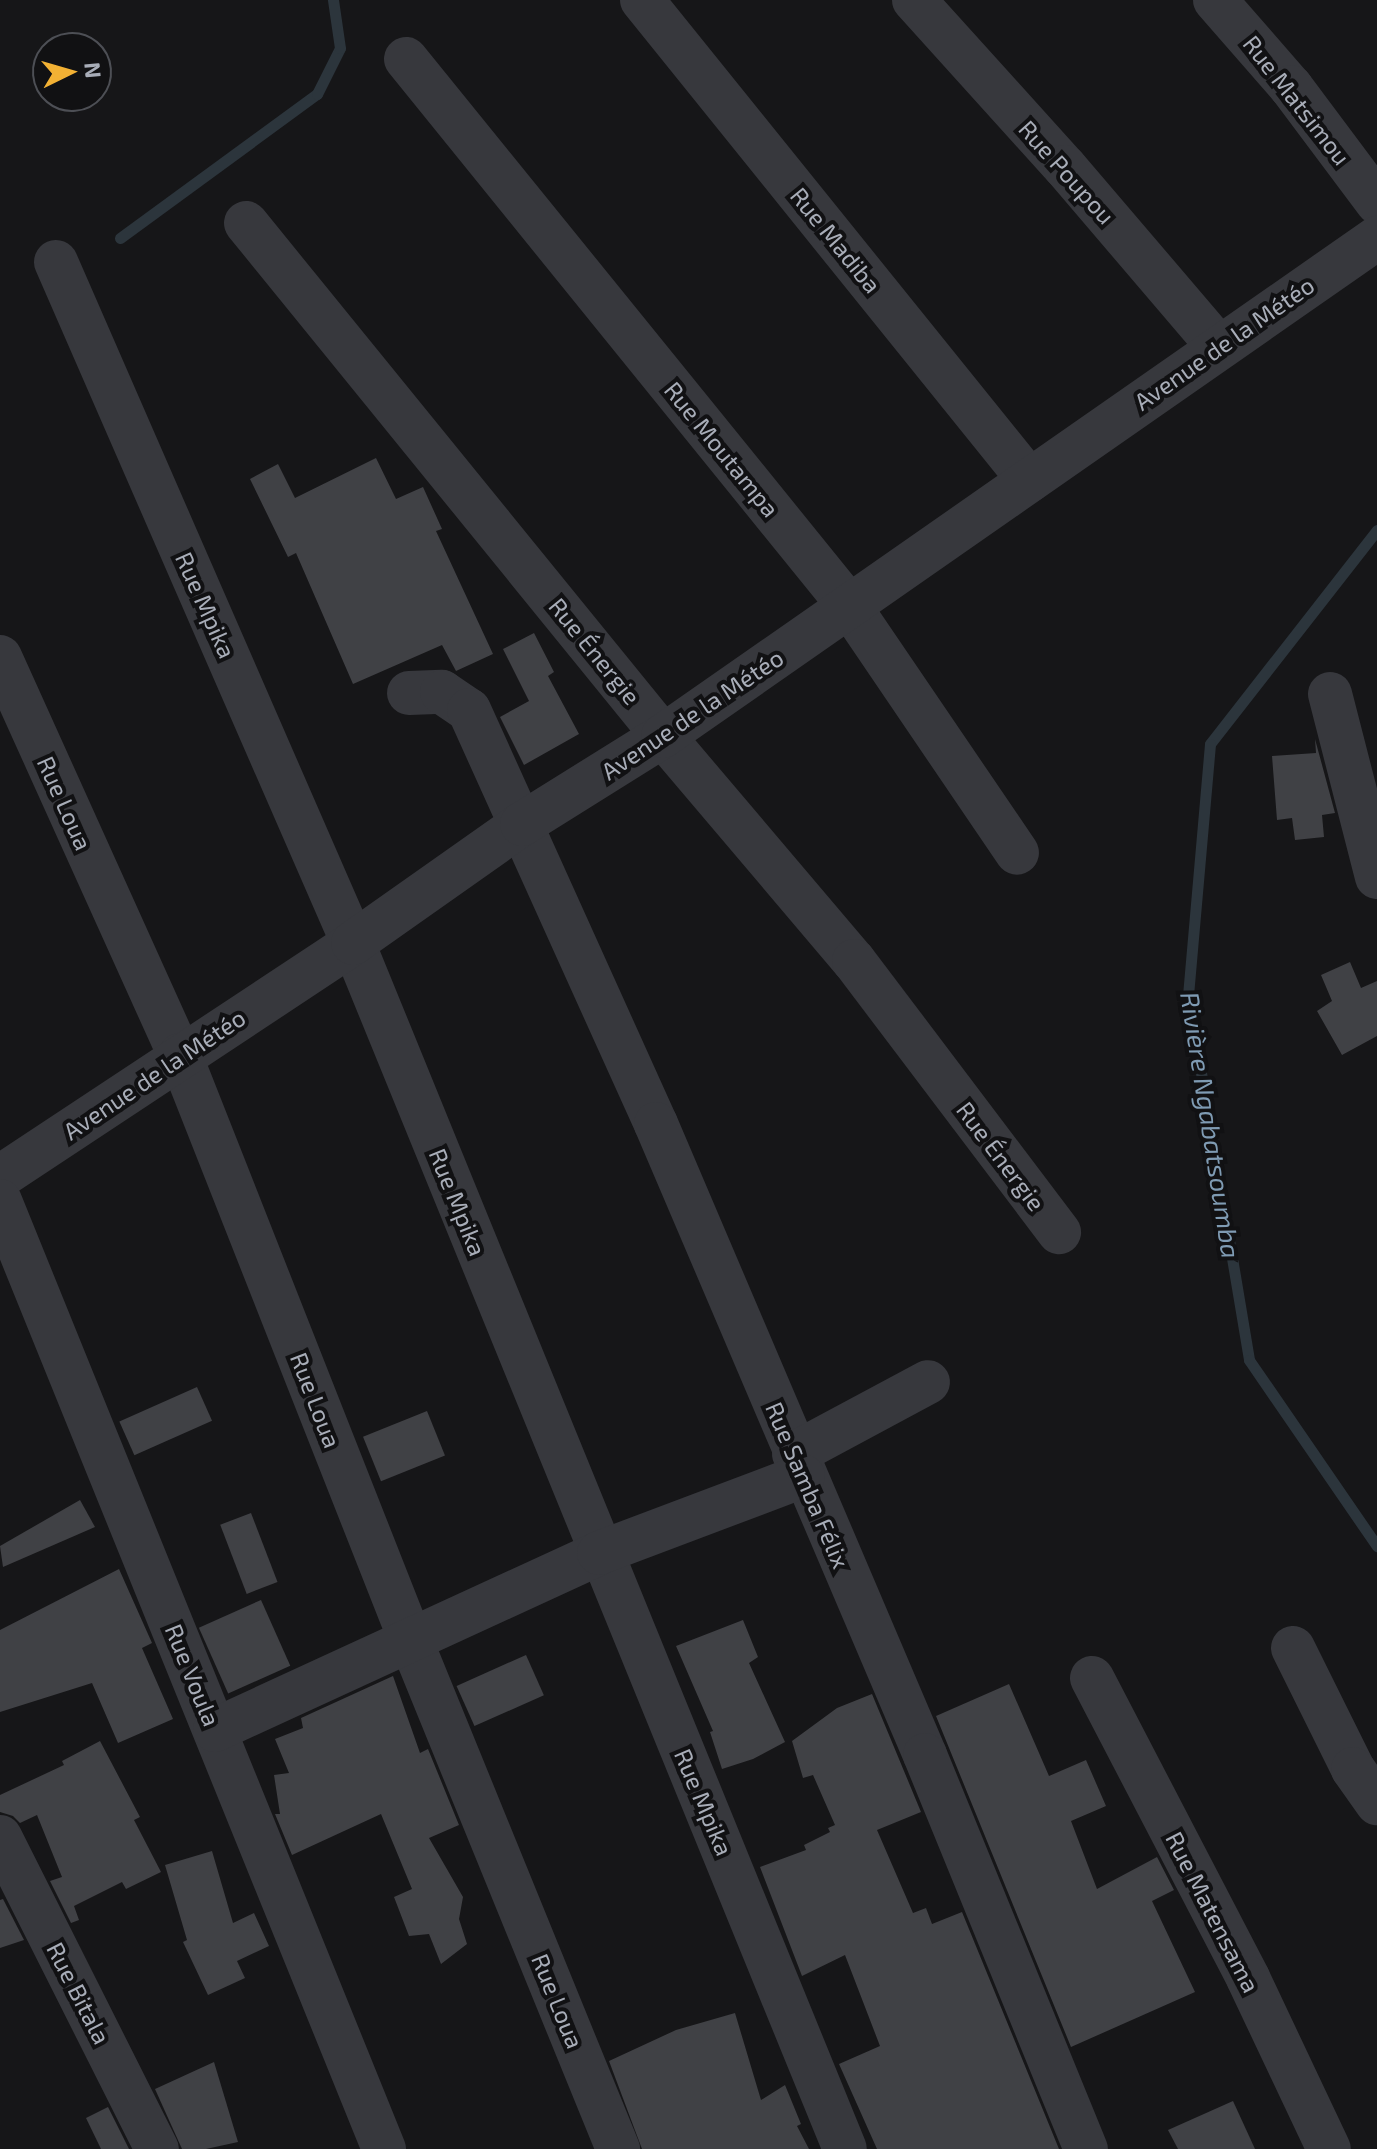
<!DOCTYPE html>
<meta charset="utf-8">
<style>
body{margin:0}
#map{position:relative;width:1377px;height:2149px;overflow:hidden;background:#161618;font-family:"Exo 2",sans-serif}
div>[style]{position:absolute}
.stream>*{height:11px;margin:-5.5px;padding:0 5.5px;transform-origin:5.5px;border-radius:5.5px;background:#2c353c}
.building>*{inset:0;background:#404145;transform-origin:0 0}
.minor>*{height:44px;margin:-22px;padding:0 22px;transform-origin:22px;border-radius:22px;background:#37383d}
span{translate:-50% -50%;white-space:nowrap;text-align:center;line-height:1.15;-webkit-text-stroke:8px #111113;paint-order:stroke}
.street-label{font-size:24px;color:#a8adb8}
.water-label{font-size:26px;color:#7f9bb3;font-style:italic}
.north{position:absolute;left:32px;top:32px;width:80px;height:80px;box-sizing:border-box;background:#111113;border:2px solid #4d4f55;border-radius:50%;rotate:85deg;font-size:22px;font-weight:700;line-height:32px;text-align:center;color:#a8adb8}
.north::after{content:'';display:block;margin:auto;width:28px;height:36px;background:#f2b134;clip-path:polygon(50% 0,100% 100%,50% 72%,0 100%)}
</style>
<div id="map">
<div class="stream">
<i style="left:120px;top:238px;width:244px;rotate:-36.2deg"></i>
<i style="left:317px;top:94px;width:51px;rotate:-63.4deg"></i>
<i style="left:340px;top:48px;width:49px;rotate:-98.3deg"></i>
<i style="left:1377px;top:530px;width:271px;rotate:128deg"></i>
<i style="left:1210px;top:744px;width:252px;rotate:95deg"></i>
<i style="left:1188px;top:995px;width:370px;rotate:80.5deg"></i>
<i style="left:1249px;top:1360px;width:226px;rotate:55.5deg"></i>
</div>
<div class="building">
<i style="clip-path:polygon(376px 458px,396px 499px,423px 487px,442px 529px,436px 531px,493px 654px,456px 671px,442px 645px,353px 684px,296px 553px,288px 557px,250px 479px,278px 464px,295px 498px)"></i>
<i style="clip-path:polygon(534px 633px,554px 672px,548px 676px,579px 734px,524px 765px,500px 717px,529px 701px,503px 649px)"></i>
<i style="clip-path:polygon(1315px 739px,1335px 813px,1322px 815px,1324px 837px,1295px 840px,1292px 818px,1277px 820px,1272px 756px,1316px 753px)"></i>
<i style="clip-path:polygon(1350px 962px,1361px 988px,1377px 981px,1377px 1036px,1342px 1055px,1317px 1011px,1332px 1001px,1321px 975px)"></i>
<i style="left:197px;top:1387px;width:37px;height:85px;rotate:66deg"></i>
<i style="left:427px;top:1411px;width:48px;height:69px;rotate:68deg"></i>
<i style="clip-path:polygon(80px 1500px,95px 1527px,3px 1567px,0 1546px)"></i>
<i style="left:251px;top:1513px;width:74px;height:33px;rotate:69deg"></i>
<i style="clip-path:polygon(119px 1569px,152px 1643px,142px 1648px,173px 1719px,118px 1743px,92px 1683px,0 1712px,0 1630px)"></i>
<i style="left:261px;top:1600px;width:72px;height:68px;rotate:66deg"></i>
<i style="clip-path:polygon(743px 1620px,758px 1657px,749px 1663px,785px 1742px,753px 1759px,722px 1769px,710px 1732px,713px 1731px,676px 1646px)"></i>
<i style="left:526px;top:1655px;width:44px;height:76px;rotate:66deg"></i>
<i style="clip-path:polygon(393px 1676px,420px 1753px,428px 1749px,459px 1825px,429px 1838px,463px 1897px,459px 1919px,467px 1944px,441px 1964px,429px 1934px,409px 1936px,394px 1897px,412px 1889px,381px 1814px,292px 1855px,275px 1814px,280px 1814px,274px 1775px,289px 1773px,275px 1739px,303px 1728px,301px 1718px)"></i>
<i style="clip-path:polygon(1009px 1684px,1049px 1776px,1086px 1760px,1106px 1806px,1071px 1821px,1097px 1889px,1157px 1857px,1174px 1890px,1152px 1901px,1195px 1992px,1071px 2047px,936px 1716px)"></i>
<i style="clip-path:polygon(872px 1694px,921px 1812px,877px 1830px,913px 1913px,926px 1908px,932px 1924px,962px 1912px,1059px 2149px,877px 2149px,839px 2064px,880px 2046px,845px 1955px,802px 1976px,760px 1867px,806px 1850px,804px 1845px,830px 1832px,828px 1828px,835px 1825px,813px 1775px,803px 1778px,792px 1741px,837px 1708px)"></i>
<i style="clip-path:polygon(100px 1741px,140px 1817px,134px 1820px,161px 1872px,126px 1889px,122px 1882px,74px 1906px,79px 1920px,71px 1923px,50px 1881px,62px 1877px,37px 1815px,20px 1823px,13px 1816px,0 1812px,0 1795px,64px 1765px,62px 1761px)"></i>
<i style="clip-path:polygon(212px 1851px,233px 1923px,254px 1913px,269px 1946px,237px 1961px,245px 1978px,208px 1995px,183px 1942px,187px 1940px,165px 1865px)"></i>
<i style="clip-path:polygon(3px 1899px,24px 1940px,0 1948px,0 1900px)"></i>
<i style="clip-path:polygon(735px 2013px,761px 2100px,785px 2085px,801px 2124px,797px 2126px,809px 2149px,642px 2149px,609px 2061px,676px 2030px)"></i>
<i style="clip-path:polygon(214px 2062px,238px 2142px,206px 2149px,182px 2149px,155px 2089px)"></i>
<i style="clip-path:polygon(1233px 2101px,1255px 2149px,1178px 2149px,1168px 2130px)"></i>
<i style="clip-path:polygon(108px 2107px,129px 2149px,101px 2149px,86px 2118px)"></i>
</div>
<div class="minor">
<i style="left:642px;top:0;width:617px;rotate:51.12deg"></i>
<i style="left:914px;top:0;width:225px;rotate:47.9deg"></i>
<i style="left:1065px;top:167px;width:235px;rotate:49.5deg"></i>
<i style="left:1215px;top:0;width:116px;rotate:48.9deg"></i>
<i style="left:1291px;top:87px;width:144px;rotate:53.2deg"></i>
<i style="left:406px;top:59px;width:705px;rotate:50.98deg"></i>
<i style="left:850px;top:607px;width:297px;rotate:55.8deg"></i>
<i style="left:246px;top:223px;width:661px;rotate:50.89deg"></i>
<i style="left:663px;top:736px;width:295px;rotate:49.7deg"></i>
<i style="left:854px;top:961px;width:340px;rotate:52.9deg"></i>
<i style="left:56px;top:262px;width:743px;rotate:66.44deg"></i>
<i style="left:353px;top:943px;width:1302px;rotate:67.81deg"></i>
<i style="left:0;top:657px;width:437px;rotate:65.7deg"></i>
<i style="left:180px;top:1055px;width:630px;rotate:68.49deg"></i>
<i style="left:411px;top:1641px;width:549px;rotate:67.83deg"></i>
<i style="left:409px;top:693px;width:33px;rotate:-2deg"></i>
<i style="left:442px;top:692px;width:32px;rotate:34deg"></i>
<i style="left:469px;top:710px;width:454px;rotate:65.7deg"></i>
<i style="left:656px;top:1124px;width:686px;rotate:66.91deg"></i>
<i style="left:925px;top:1755px;width:426px;rotate:67.8deg"></i>
<i style="left:1330px;top:694px;width:189px;rotate:75.6deg"></i>
<i style="left:0;top:1177px;width:424px;rotate:-33.5deg"></i>
<i style="left:353px;top:943px;width:207px;rotate:-35.2deg"></i>
<i style="left:522px;top:824px;width:166px;rotate:-32deg"></i>
<i style="left:663px;top:736px;width:871px;rotate:-34.89deg"></i>
<i style="left:0;top:1201px;width:1023px;rotate:67.95deg"></i>
<i style="left:794px;top:1454px;width:152px;rotate:-28.2deg"></i>
<i style="left:1293px;top:1648px;width:135px;rotate:63.6deg"></i>
<i style="left:1353px;top:1769px;width:42px;rotate:54.8deg"></i>
<i style="left:1092px;top:1678px;width:338px;rotate:62.5deg"></i>
<i style="left:1248px;top:1978px;width:189px;rotate:64.7deg"></i>
<i style="left:215px;top:1730px;width:423px;rotate:-24.7deg"></i>
<i style="left:599px;top:1553px;width:218px;rotate:-20.7deg"></i>
<i style="left:0;top:1837px;width:349px;rotate:63.3deg"></i>
</div>
<div class="street-label">
<span style="left:1297px;top:100px;rotate:52deg">Rue Matsimou</span>
<span style="left:1067px;top:172px;rotate:48deg">Rue Poupou</span>
<span style="left:836px;top:240px;rotate:51deg">Rue Madiba</span>
<span style="left:1224px;top:343px;rotate:-35deg">Avenue de la Météo</span>
<span style="left:722px;top:449px;rotate:51deg">Rue Moutampa</span>
<span style="left:206px;top:605px;rotate:66deg">Rue Mpika</span>
<span style="left:595px;top:651px;rotate:51deg">Rue Énergie</span>
<span style="left:692px;top:714px;rotate:-34deg">Avenue de la Météo</span>
<span style="left:65px;top:803px;rotate:66deg">Rue Loua</span>
<span style="left:154px;top:1074px;rotate:-34deg">Avenue de la Météo</span>
<span style="left:1001px;top:1156px;rotate:53deg">Rue Énergie</span>
<span style="left:458px;top:1202px;rotate:68deg">Rue Mpika</span>
<span style="left:316px;top:1400px;rotate:69deg">Rue Loua</span>
<span style="left:808px;top:1485px;rotate:67deg">Rue Samba Félix</span>
<span style="left:193px;top:1675px;rotate:68deg">Rue Voula</span>
<span style="left:704px;top:1802px;rotate:67deg">Rue Mpika</span>
<span style="left:1213px;top:1912px;rotate:63deg">Rue Matensama</span>
<span style="left:79px;top:1993px;rotate:63deg">Rue Bitala</span>
<span style="left:558px;top:2001px;rotate:68deg">Rue Loua</span>
</div>
<div class="water-label">
<span style="left:1211px;top:1125px;rotate:81deg">Rivière Ngabatsoumba</span>
</div>
<div class="north">N</div>
</div>
